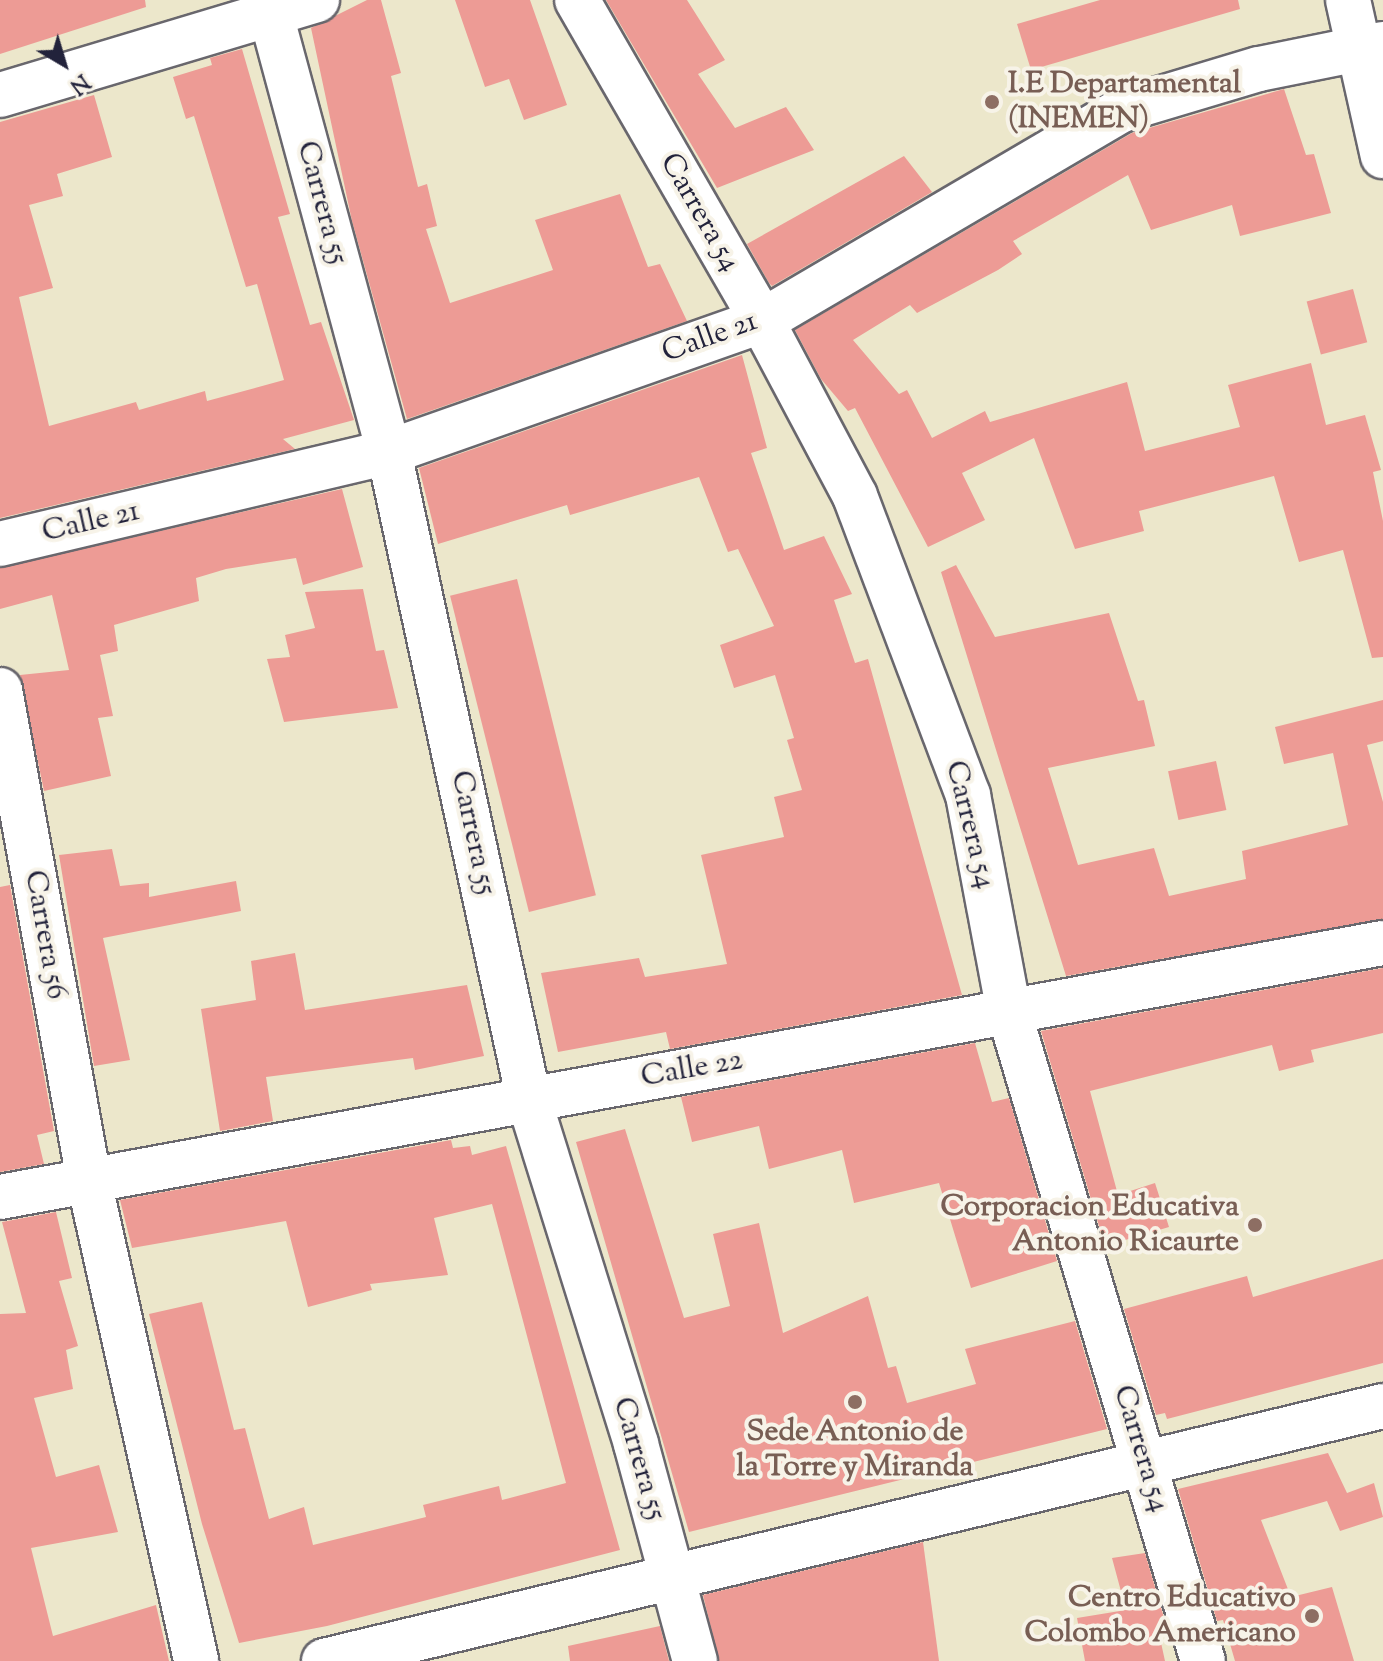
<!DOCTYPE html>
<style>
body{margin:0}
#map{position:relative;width:1383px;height:1661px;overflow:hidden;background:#ece7cb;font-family:"Sorts Mill Goudy",serif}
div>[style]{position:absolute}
.building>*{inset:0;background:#ed9b95;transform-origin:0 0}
.roads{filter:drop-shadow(2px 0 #69676d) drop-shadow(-2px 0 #69676d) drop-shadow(0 2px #69676d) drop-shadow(0 -2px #69676d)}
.minor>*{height:44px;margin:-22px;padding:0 22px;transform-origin:22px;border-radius:22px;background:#fff}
.tertiary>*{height:44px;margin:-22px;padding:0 22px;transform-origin:22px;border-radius:22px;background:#fff}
.secondary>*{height:44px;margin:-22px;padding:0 22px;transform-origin:22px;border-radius:22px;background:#fff}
.dots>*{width:22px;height:22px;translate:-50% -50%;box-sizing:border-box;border:4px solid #f7f3e8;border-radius:50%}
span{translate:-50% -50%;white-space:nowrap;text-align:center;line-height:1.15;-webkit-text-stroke:8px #f7f3e8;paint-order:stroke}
.education-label{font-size:30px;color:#785e54;font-weight:700}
.left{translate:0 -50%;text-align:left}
.right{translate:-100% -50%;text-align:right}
.street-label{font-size:30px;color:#22223b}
.north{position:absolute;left:24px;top:24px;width:80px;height:80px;-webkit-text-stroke:6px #f7f3e8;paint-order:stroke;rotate:142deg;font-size:22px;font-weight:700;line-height:32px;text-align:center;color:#22223b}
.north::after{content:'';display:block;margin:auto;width:28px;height:36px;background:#22223b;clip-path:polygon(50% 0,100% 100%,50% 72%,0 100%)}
</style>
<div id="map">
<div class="building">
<i style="clip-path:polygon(0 0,145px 0,146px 7px,0 54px)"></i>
<i style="clip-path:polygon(367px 0,381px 0,401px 73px,391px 76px,418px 187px,427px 184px,437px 226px,426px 229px,450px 303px,553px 270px,535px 220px,620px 194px,648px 267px,660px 264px,687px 321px,407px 419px,352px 221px,311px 28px)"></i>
<i style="clip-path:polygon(455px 0,530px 0,567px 105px,524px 120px,509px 79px,485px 87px)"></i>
<i style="clip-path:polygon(606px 0,687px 0,725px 60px,698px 74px,735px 128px,786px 107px,814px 150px,717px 188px)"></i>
<i style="clip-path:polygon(1100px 0,1238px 0,1240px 9px,1031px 70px,1017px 24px)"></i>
<i style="clip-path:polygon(242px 49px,290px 214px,278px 217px,310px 325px,321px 322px,354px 420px,283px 439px,295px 449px,0 518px,0 122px,94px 95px,112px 157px,57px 174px,63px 196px,29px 205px,53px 288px,19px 297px,49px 426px,136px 402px,139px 410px,205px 391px,207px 401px,284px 380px,257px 284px,246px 287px,194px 116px,186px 119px,173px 77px,212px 65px,210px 58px)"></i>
<i style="clip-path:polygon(1284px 89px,1306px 155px,1314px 154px,1331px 213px,1240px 236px,1232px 205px,1151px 230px,1128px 175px,1013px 241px,1022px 254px,998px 270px,917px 313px,910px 305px,853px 340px,899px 394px,907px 390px,932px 438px,985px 411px,990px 422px,1127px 382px,1145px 451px,1240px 427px,1228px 385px,1311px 363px,1326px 425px,1365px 415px,1381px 470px,1373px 472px,1383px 521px,1383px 657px,1372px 658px,1343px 550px,1299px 562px,1274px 476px,1139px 511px,1144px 531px,1075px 549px,1034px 438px,962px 473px,985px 520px,928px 547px,855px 408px,848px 411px,821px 379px,795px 330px,1132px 133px)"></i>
<i style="clip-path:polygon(904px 156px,932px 192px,772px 286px,769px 283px,747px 244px)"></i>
<i style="left:1353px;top:289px;width:55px;height:48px;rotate:75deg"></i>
<i style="clip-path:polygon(742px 355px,767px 448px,751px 453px,784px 550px,824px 536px,852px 594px,834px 600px,855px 663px,868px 659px,962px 995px,670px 1049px,666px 1032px,558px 1052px,541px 973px,639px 958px,645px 977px,727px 964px,701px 855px,784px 837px,774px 797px,802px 790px,787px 740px,794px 738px,775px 675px,734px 688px,720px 645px,774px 626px,738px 549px,728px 552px,699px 477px,570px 515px,567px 505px,438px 544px,419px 468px)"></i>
<i style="clip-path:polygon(342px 489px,363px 567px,303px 585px,296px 558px,226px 569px,196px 578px,199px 601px,114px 625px,118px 651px,100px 655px,113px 716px,98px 718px,111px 776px,44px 791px,20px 675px,69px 670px,52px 595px,0 609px,0 568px)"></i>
<i style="clip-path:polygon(956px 565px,995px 637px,1109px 613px,1138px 701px,1144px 700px,1155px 746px,1048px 768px,1078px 865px,1154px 848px,1169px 896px,1246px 879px,1242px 851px,1348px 825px,1333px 753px,1284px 764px,1275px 727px,1383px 700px,1383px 741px,1367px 745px,1383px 802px,1383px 919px,1066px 976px,941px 572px)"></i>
<i style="left:517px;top:579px;width:326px;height:69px;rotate:76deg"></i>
<i style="clip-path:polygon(363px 589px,376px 651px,384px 650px,398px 708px,284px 722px,267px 659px,290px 657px,285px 635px,315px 628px,305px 592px)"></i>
<i style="left:1216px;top:761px;width:50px;height:49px;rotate:78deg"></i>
<i style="clip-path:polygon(112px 849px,120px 886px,149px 883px,149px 897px,236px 881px,241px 911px,103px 938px,130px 1060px,94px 1066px,59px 855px)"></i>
<i style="clip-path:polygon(10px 885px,54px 1131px,37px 1135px,44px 1164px,0 1172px,0 887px)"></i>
<i style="clip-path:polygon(295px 953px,305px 1010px,467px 985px,484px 1056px,415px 1070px,413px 1058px,266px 1077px,273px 1121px,220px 1131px,201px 1009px,256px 1000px,251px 961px)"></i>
<i style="clip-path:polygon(1383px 968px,1383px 1033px,1311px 1050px,1314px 1062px,1279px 1071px,1272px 1045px,1090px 1091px,1118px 1195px,1155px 1183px,1169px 1227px,1105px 1246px,1041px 1031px)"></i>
<i style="clip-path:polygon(975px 1043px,992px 1102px,1009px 1098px,1057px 1261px,971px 1288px,939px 1183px,854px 1203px,842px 1150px,769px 1169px,759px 1126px,692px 1142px,681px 1097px)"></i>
<i style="clip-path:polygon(625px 1129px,684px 1318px,730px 1306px,713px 1234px,759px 1223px,783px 1333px,868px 1296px,888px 1368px,896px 1366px,907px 1403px,976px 1384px,965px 1349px,1075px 1321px,1107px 1429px,689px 1532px,576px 1142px)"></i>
<i style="clip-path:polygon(451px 1140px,453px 1148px,470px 1146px,472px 1155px,506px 1146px,620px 1550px,327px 1626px,239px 1643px,202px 1524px,149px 1314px,202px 1302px,234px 1430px,245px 1428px,269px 1519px,304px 1507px,313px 1545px,426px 1517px,423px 1505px,499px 1486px,502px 1500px,566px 1483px,492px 1204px,434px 1218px,448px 1275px,370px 1284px,372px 1290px,308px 1307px,286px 1221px,132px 1248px,120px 1200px)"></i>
<i style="clip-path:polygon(56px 1212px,72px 1278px,59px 1281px,78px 1346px,66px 1350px,73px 1389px,34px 1398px,56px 1477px,99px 1465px,118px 1532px,31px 1548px,53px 1636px,156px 1605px,169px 1661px,0 1661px,0 1314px,26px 1313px,2px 1222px)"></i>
<i style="clip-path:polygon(1383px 1259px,1383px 1363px,1167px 1419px,1165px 1413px,1156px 1415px,1124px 1309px,1247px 1276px,1253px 1297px)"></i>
<i style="clip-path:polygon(1328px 1453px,1347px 1493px,1374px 1483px,1383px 1517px,1340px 1531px,1327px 1501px,1261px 1520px,1291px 1597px,1332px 1587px,1354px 1661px,1235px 1661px,1223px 1620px,1217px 1621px,1178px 1489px)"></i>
<i style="clip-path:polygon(923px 1542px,939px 1661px,719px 1661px,703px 1595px)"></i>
<i style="clip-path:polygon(1145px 1553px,1167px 1628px,1158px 1629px,1165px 1661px,1085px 1661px,1077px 1618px,1126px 1610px,1112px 1558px)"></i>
<i style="clip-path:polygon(660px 1626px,669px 1661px,570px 1661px,568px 1646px)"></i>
</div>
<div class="roads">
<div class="minor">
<i style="left:267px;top:0;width:468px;rotate:74.9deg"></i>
<i style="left:389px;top:452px;width:663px;rotate:77.81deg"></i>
<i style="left:529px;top:1100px;width:360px;rotate:72.7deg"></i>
<i style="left:636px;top:1444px;width:225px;rotate:74.8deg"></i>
<i style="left:577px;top:0;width:370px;rotate:60deg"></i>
<i style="left:762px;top:321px;width:198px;rotate:62deg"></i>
<i style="left:855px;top:496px;width:320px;rotate:69.3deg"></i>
<i style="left:968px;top:795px;width:221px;rotate:79.3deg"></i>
<i style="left:1009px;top:1012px;width:677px;rotate:73.36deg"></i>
<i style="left:1348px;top:0;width:160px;rotate:77.4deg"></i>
<i style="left:0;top:95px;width:331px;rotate:-16.7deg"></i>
<i style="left:0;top:690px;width:499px;rotate:79.7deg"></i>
<i style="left:89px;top:1181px;width:492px;rotate:77.4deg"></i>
<i style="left:0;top:1197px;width:1406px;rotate:-10.41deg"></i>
</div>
<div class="tertiary">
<i style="left:0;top:544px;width:400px;rotate:-13.3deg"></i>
<i style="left:389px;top:452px;width:395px;rotate:-19.4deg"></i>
<i style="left:762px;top:321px;width:417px;rotate:-30.4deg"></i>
<i style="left:1122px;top:110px;width:143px;rotate:-16.7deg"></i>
<i style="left:1259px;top:69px;width:126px;rotate:-11.4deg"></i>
</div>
<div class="secondary">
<i style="left:324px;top:1661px;width:1089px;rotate:-13.54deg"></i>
</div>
</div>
<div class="dots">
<i style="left:992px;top:102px;background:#8d6e63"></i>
<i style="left:1255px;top:1225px;background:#8d6e63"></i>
<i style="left:855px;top:1402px;background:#8d6e63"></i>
<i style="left:1312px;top:1616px;background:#8d6e63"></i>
</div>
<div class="education-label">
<span class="left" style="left:1008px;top:102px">I.E Departamental<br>(INEMEN)</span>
<span class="right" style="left:1239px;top:1225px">Corporacion Educativa<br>Antonio Ricaurte</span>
<span style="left:855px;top:1450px">Sede Antonio de<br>la Torre y Miranda</span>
<span class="right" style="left:1296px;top:1616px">Centro Educativo<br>Colombo Americano</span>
</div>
<div class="street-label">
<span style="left:321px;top:203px;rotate:75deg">Carrera 55</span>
<span style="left:699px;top:213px;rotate:60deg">Carrera 54</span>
<span style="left:710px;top:338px;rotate:-20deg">Calle 21</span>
<span style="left:91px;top:523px;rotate:-13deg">Calle 21</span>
<span style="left:969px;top:825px;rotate:76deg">Carrera 54</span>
<span style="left:472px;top:833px;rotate:78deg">Carrera 55</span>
<span style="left:44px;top:935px;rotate:80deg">Carrera 56</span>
<span style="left:692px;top:1070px;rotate:-10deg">Calle 22</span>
<span style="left:1140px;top:1449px;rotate:73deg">Carrera 54</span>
<span style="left:638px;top:1459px;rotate:74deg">Carrera 55</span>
</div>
<div class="north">N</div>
</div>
